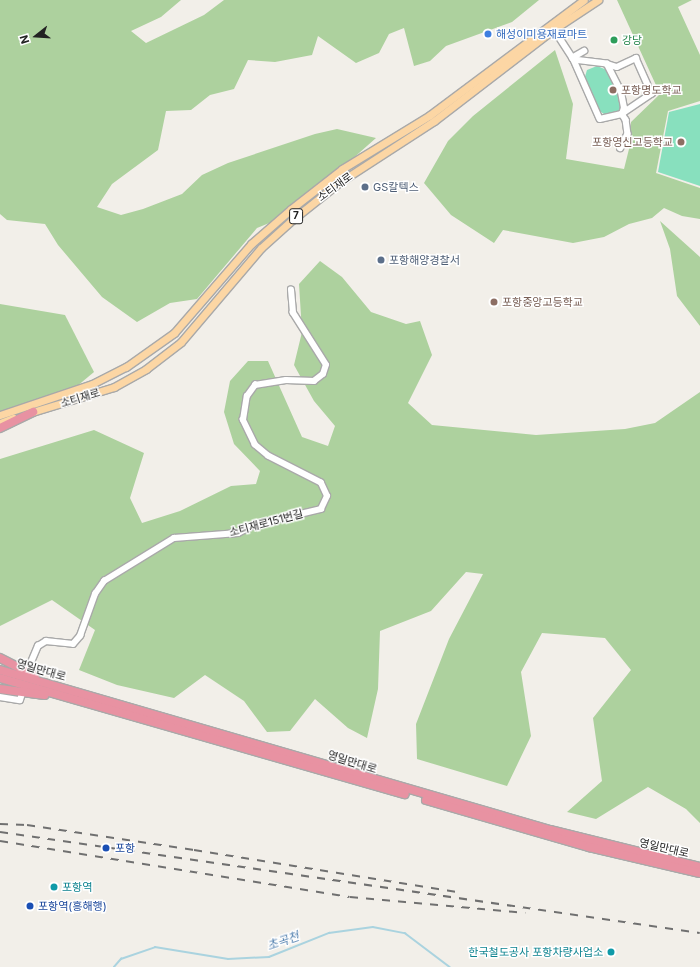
<!DOCTYPE html>
<meta charset="utf-8">
<style>
body{margin:0}
#map{position:relative;width:700px;height:967px;overflow:hidden;background:#f2efe9;font-family:Inter,"Noto Sans KR",sans-serif}
div>[style]{position:absolute}
.forest>*{inset:0;background:#add19e}
.pitch>*{inset:0;background:#88e0be}
.stream>*{height:1.5px;margin:-0.75px;padding:0 0.75px;transform-origin:0.75px;border-radius:0.75px;background:#aad3df}
.roads{filter:drop-shadow(1px 0 #a9a9a9) drop-shadow(-1px 0 #a9a9a9) drop-shadow(0 1px #a9a9a9) drop-shadow(0 -1px #a9a9a9)}
.minor>*{height:5.5px;margin:-2.75px;padding:0 2.75px;transform-origin:2.75px;border-radius:2.75px;background:#fff}
.major>*{height:7px;margin:-3.5px;padding:0 3.5px;transform-origin:3.5px;border-radius:3.5px;background:#fcd6a4}
.highway>*{height:8px;margin:-4px;padding:0 4px;transform-origin:4px;border-radius:4px;background:#e892a2}
.rail>*{height:1.5px;margin-top:-0.75px;transform-origin:0;background:repeating-linear-gradient(90deg,#707070 0 8px,transparent 0 16px)}
.dots>*{width:11px;height:11px;translate:-50% -50%;box-sizing:border-box;border:2px solid #fff;border-radius:50%}
span{translate:-50% -50%;white-space:nowrap;text-align:center;line-height:1.15;-webkit-text-stroke:3px #fff;paint-order:stroke}
.shield-label span{padding:1px 3px;background:#fff;border:1px solid;border-radius:3px;-webkit-text-stroke-width:0}
.shield-label{font-size:10px;color:#222;font-weight:700}
.shop-label{font-size:11px;color:#366cbe}
.left{translate:0 -50%;text-align:left}
.leisure-label{font-size:11px;color:#27864d}
.education-label{font-size:11px;color:#785e54}
.right{translate:-100% -50%;text-align:right}
.street-label{font-size:11px;color:#222}
.service-label{font-size:11px;color:#4e5e75}
.transit-label{font-size:11px;color:#164399}
.culture-label{font-size:11px;color:#0d838f}
.water-label{font-size:12px;color:#4a7aab;font-style:italic}
.north{position:absolute;left:16px;top:16px;width:40px;height:40px;-webkit-text-stroke:3px #fff;paint-order:stroke;rotate:253deg;font-size:11px;font-weight:700;line-height:16px;text-align:center;color:#222}
.north::after{content:'';display:block;margin:auto;width:14px;height:18px;background:#222;clip-path:polygon(50% 0,100% 100%,50% 72%,0 100%)}
</style>
<div id="map">
<div class="forest">
<i style="clip-path:polygon(0 0,181px 0,161px 17px,131px 31px,146px 43px,204px 15px,224px 0,539px 0,512px 22px,446px 46px,430px 61px,414px 66px,404px 28px,389px 34px,379px 53px,356px 63px,318px 36px,312px 55px,275px 62px,248px 60px,234px 89px,210px 95px,191px 110px,166px 111px,158px 150px,112px 184px,97px 207px,121px 215px,143px 209px,182px 194px,202px 175px,228px 163px,315px 134px,337px 129px,376px 138px,289px 215px,257px 228px,197px 299px,170px 303px,137px 322px,102px 297px,58px 245px,45px 224px,7px 220px,0 214px)"></i>
<i style="clip-path:polygon(617px 0,692px 0,678px 7px,700px 55px,700px 101px,668px 111px,656px 173px,700px 188px,700px 219px,682px 216px,664px 208px,652px 218px,629px 224px,604px 237px,573px 243px,503px 230px,494px 243px,451px 215px,424px 183px,448px 141px,473px 116px,555px 50px,573px 104px,566px 159px,624px 169px,630px 145px,631px 122px,660px 94px)"></i>
<i style="clip-path:polygon(660px 221px,700px 257px,700px 326px,677px 296px,670px 249px)"></i>
<i style="clip-path:polygon(320px 261px,342px 277px,371px 312px,406px 324px,420px 321px,432px 355px,408px 403px,432px 425px,536px 435px,625px 429px,655px 423px,700px 392px,700px 823px,686px 809px,648px 787px,596px 819px,567px 812px,602px 781px,593px 718px,631px 670px,605px 638px,542px 633px,521px 672px,531px 736px,507px 786px,417px 759px,416px 724px,449px 639px,483px 574px,466px 572px,431px 611px,380px 631px,378px 689px,367px 738px,348px 728px,315px 699px,290px 731px,267px 732px,244px 701px,205px 675px,174px 698px,117px 685px,79px 670px,95px 630px,52px 600px,0 626px,0 459px,94px 430px,144px 453px,130px 498px,142px 523px,180px 511px,231px 486px,256px 484px,260px 471px,234px 444px,224px 412px,230px 381px,248px 361px,268px 361px,302px 437px,328px 446px,335px 426px,314px 401px,294px 365px,302px 332px,299px 284px)"></i>
<i style="clip-path:polygon(0 304px,65px 315px,94px 372px,76px 387px,0 415px)"></i>
</div>
<div class="pitch">
<i style="clip-path:polygon(597px 66px,607px 70px,620px 95px,621px 108px,615px 115px,607px 116px,598px 110px,584px 80px,587px 70px)"></i>
<i style="clip-path:polygon(700px 104px,700px 186px,658px 172px,669px 112px)"></i>
</div>
<div class="stream">
<i style="left:114px;top:967px;width:11px;rotate:-49deg"></i>
<i style="left:121px;top:959px;width:36px;rotate:-19deg"></i>
<i style="left:155px;top:947px;width:74px;rotate:9.3deg"></i>
<i style="left:228px;top:959px;width:41px;rotate:-2.8deg"></i>
<i style="left:269px;top:957px;width:65px;rotate:-21.8deg"></i>
<i style="left:329px;top:933px;width:44px;rotate:-7.8deg"></i>
<i style="left:373px;top:927px;width:33px;rotate:11deg"></i>
<i style="left:405px;top:933px;width:56px;rotate:37.1deg"></i>
</div>
<div class="roads">
<div class="minor">
<i style="left:554px;top:29px;width:37px;rotate:57deg"></i>
<i style="left:574px;top:60px;width:64px;rotate:66.2deg"></i>
<i style="left:600px;top:119px;width:23px;rotate:-13deg"></i>
<i style="left:622px;top:114px;width:6px;rotate:-72deg"></i>
<i style="left:624px;top:108px;width:16px;rotate:-101deg"></i>
<i style="left:621px;top:92px;width:31px;rotate:-117deg"></i>
<i style="left:607px;top:64px;width:33px;rotate:-173deg"></i>
<i style="left:572px;top:58px;width:14px;rotate:-30deg"></i>
<i style="left:607px;top:64px;width:10px;rotate:17deg"></i>
<i style="left:617px;top:67px;width:21px;rotate:-25deg"></i>
<i style="left:636px;top:58px;width:39px;rotate:66deg"></i>
<i style="left:652px;top:94px;width:36px;rotate:146deg"></i>
<i style="left:622px;top:114px;width:7px;rotate:56deg"></i>
<i style="left:626px;top:120px;width:14px;rotate:82deg"></i>
<i style="left:628px;top:134px;width:16px;rotate:117deg"></i>
<i style="left:29px;top:667px;width:23px;rotate:-67deg"></i>
<i style="left:38px;top:646px;width:9px;rotate:-32deg"></i>
<i style="left:46px;top:641px;width:27px;rotate:6deg"></i>
<i style="left:73px;top:644px;width:11px;rotate:-49deg"></i>
<i style="left:80px;top:636px;width:45px;rotate:-70.3deg"></i>
<i style="left:95px;top:594px;width:16px;rotate:-55deg"></i>
<i style="left:104px;top:581px;width:82px;rotate:-31.6deg"></i>
<i style="left:174px;top:538px;width:64px;rotate:-4.5deg"></i>
<i style="left:238px;top:533px;width:18px;rotate:-27deg"></i>
<i style="left:254px;top:525px;width:69px;rotate:-13.4deg"></i>
<i style="left:321px;top:509px;width:14px;rotate:-65deg"></i>
<i style="left:327px;top:496px;width:14px;rotate:-115deg"></i>
<i style="left:321px;top:483px;width:59px;rotate:-153deg"></i>
<i style="left:268px;top:456px;width:17px;rotate:-140deg"></i>
<i style="left:255px;top:445px;width:28px;rotate:-116deg"></i>
<i style="left:243px;top:420px;width:24px;rotate:-81deg"></i>
<i style="left:247px;top:396px;width:14px;rotate:-54deg"></i>
<i style="left:255px;top:385px;width:31px;rotate:-9deg"></i>
<i style="left:286px;top:380px;width:28px;rotate:2deg"></i>
<i style="left:314px;top:381px;width:11px;rotate:-38deg"></i>
<i style="left:323px;top:374px;width:9px;rotate:-72deg"></i>
<i style="left:326px;top:365px;width:62px;rotate:-122.4deg"></i>
<i style="left:293px;top:313px;width:23px;rotate:-95deg"></i>
<i style="left:0;top:697px;width:20px;rotate:9deg"></i>
<i style="left:20px;top:700px;width:6px;rotate:-72deg"></i>
</div>
<div class="major">
<i style="left:29px;top:413px;width:89px;rotate:-17deg"></i>
<i style="left:114px;top:387px;width:37px;rotate:-29deg"></i>
<i style="left:146px;top:369px;width:44px;rotate:-37.6deg"></i>
<i style="left:181px;top:342px;width:123px;rotate:-49.6deg"></i>
<i style="left:261px;top:248px;width:42px;rotate:-42.1deg"></i>
<i style="left:292px;top:220px;width:61px;rotate:-38.4deg"></i>
<i style="left:340px;top:182px;width:112px;rotate:-33deg"></i>
<i style="left:434px;top:121px;width:151px;rotate:-37.5deg"></i>
<i style="left:554px;top:29px;width:53px;rotate:-33.4deg"></i>
<i style="left:0;top:415px;width:97px;rotate:-18.6deg"></i>
<i style="left:92px;top:384px;width:38px;rotate:-27deg"></i>
<i style="left:126px;top:367px;width:59px;rotate:-35.3deg"></i>
<i style="left:174px;top:333px;width:118px;rotate:-49.1deg"></i>
<i style="left:251px;top:244px;width:53px;rotate:-41.2deg"></i>
<i style="left:291px;top:209px;width:65px;rotate:-38.1deg"></i>
<i style="left:342px;top:169px;width:103px;rotate:-31.5deg"></i>
<i style="left:430px;top:115px;width:192px;rotate:-36.8deg"></i>
<i style="left:0;top:423px;width:14px;rotate:-21deg"></i>
</div>
<div class="highway">
<i style="left:0;top:428px;width:37px;rotate:-26deg"></i>
<i style="left:0;top:658px;width:39px;rotate:27deg"></i>
<i style="left:0;top:670px;width:573px;rotate:16.22deg"></i>
<i style="left:550px;top:830px;width:154px;rotate:13.9deg"></i>
<i style="left:0;top:678px;width:421px;rotate:16deg"></i>
<i style="left:0;top:689px;width:45px;rotate:7.6deg"></i>
<i style="left:426px;top:800px;width:170px;rotate:16.1deg"></i>
<i style="left:589px;top:847px;width:114px;rotate:13.2deg"></i>
</div>
</div>
<div class="rail">
<i style="left:0;top:824px;width:27px;rotate:2deg"></i>
<i style="left:27px;top:825px;width:169px;rotate:8.5deg"></i>
<i style="left:194px;top:850px;width:271px;rotate:9.1deg"></i>
<i style="left:0;top:832px;width:707px;rotate:8.21deg"></i>
<i style="left:0;top:841px;width:354px;rotate:9.1deg"></i>
<i style="left:350px;top:897px;width:176px;rotate:5.2deg"></i>
</div>
<div class="dots">
<i style="left:488px;top:34px;background:#3f7fe0"></i>
<i style="left:614px;top:40px;background:#2e9e5b"></i>
<i style="left:613px;top:90px;background:#8d6e63"></i>
<i style="left:681px;top:142px;background:#8d6e63"></i>
<i style="left:365px;top:187px;background:#5c6f8a"></i>
<i style="left:381px;top:260px;background:#5c6f8a"></i>
<i style="left:494px;top:302px;background:#8d6e63"></i>
<i style="left:106px;top:848px;background:#1a4fb4"></i>
<i style="left:54px;top:887px;background:#0f9aa8"></i>
<i style="left:30px;top:906px;background:#1a4fb4"></i>
<i style="left:611px;top:952px;background:#0f9aa8"></i>
</div>
<div class="shield-label">
<span style="left:296px;top:216px">7</span>
</div>
<div class="shop-label">
<span class="left" style="left:496px;top:34px">해성이미용재료마트</span>
</div>
<div class="leisure-label">
<span class="left" style="left:622px;top:40px">강당</span>
</div>
<div class="education-label">
<span class="left" style="left:621px;top:90px">포항명도학교</span>
<span class="right" style="left:673px;top:142px">포항영신고등학교</span>
<span class="left" style="left:502px;top:302px">포항중앙고등학교</span>
</div>
<div class="street-label">
<span style="left:335px;top:187px;rotate:-36deg">소티재로</span>
<span style="left:80px;top:398px;rotate:-17deg">소티재로</span>
<span style="left:266px;top:523px;rotate:-15deg">소티재로151번길</span>
<span style="left:41px;top:670px;rotate:16deg">영일만대로</span>
<span style="left:352px;top:762px;rotate:17deg">영일만대로</span>
<span style="left:664px;top:848px;rotate:13deg">영일만대로</span>
</div>
<div class="service-label">
<span class="left" style="left:373px;top:187px">GS칼텍스</span>
<span class="left" style="left:389px;top:260px">포항해양경찰서</span>
</div>
<div class="transit-label">
<span class="left" style="left:115px;top:848px">포항</span>
<span class="left" style="left:38px;top:906px">포항역(흥해행)</span>
</div>
<div class="culture-label">
<span class="left" style="left:62px;top:887px">포항역</span>
<span class="right" style="left:603px;top:952px">한국철도공사 포항차량사업소</span>
</div>
<div class="water-label">
<span style="left:283px;top:941px;rotate:-19deg">초곡천</span>
</div>
<div class="north">N</div>
</div>
